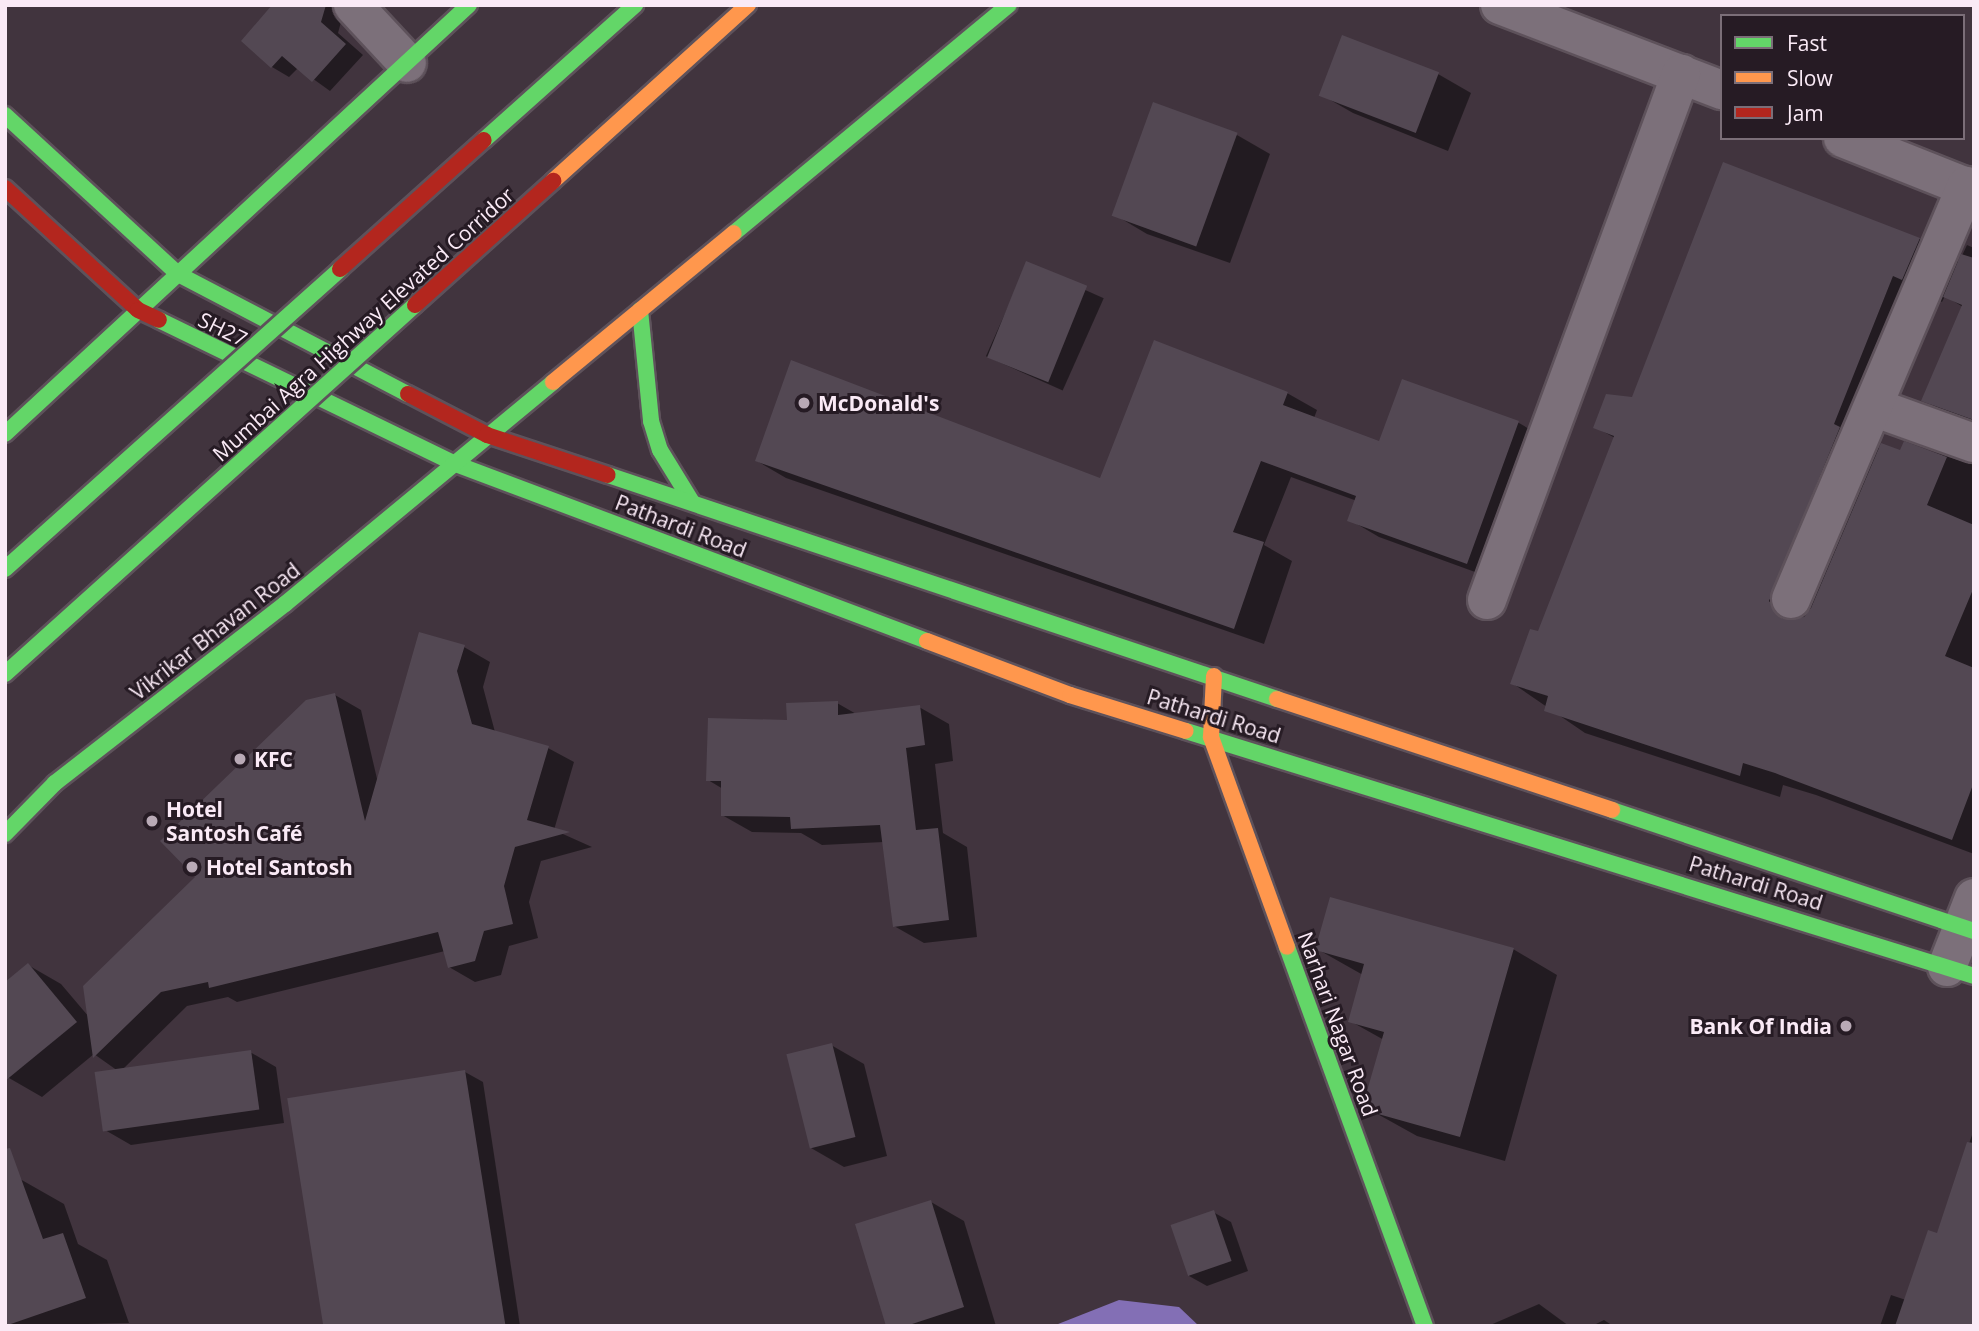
<!DOCTYPE html>
<meta charset="utf-8">
<style>
body{margin:0}
#map{position:relative;width:1979px;height:1331px;overflow:hidden;background:#41343e;font-family:"Open Sans",sans-serif}
div>[style]{position:absolute}
.water>*{inset:0;background:#836fb5}
.shadow>*{inset:0;background:#0007;transform-origin:0 0}
.building>*{inset:0;background:#534853;transform-origin:0 0}
.roads{filter:drop-shadow(2px 0 #5e525b) drop-shadow(-2px 0 #5e525b) drop-shadow(0 2px #5e525b) drop-shadow(0 -2px #5e525b)}
.street>*{height:38px;margin:-19px;padding:0 19px;transform-origin:19px;border-radius:19px;background:#7c707a}
.fast>*{height:16px;margin:-8px;padding:0 8px;transform-origin:8px;border-radius:8px;background:#63d668}
.slow>*{height:16px;margin:-8px;padding:0 8px;transform-origin:8px;border-radius:8px;background:#ff974d}
.jam>*{height:16px;margin:-8px;padding:0 8px;transform-origin:8px;border-radius:8px;background:#b3261e}
.bridges{filter:drop-shadow(2px 0 #5e525b) drop-shadow(-2px 0 #5e525b) drop-shadow(0 2px #5e525b) drop-shadow(0 -2px #5e525b)}
.fast-bridge>*{height:16px;margin:-8px;padding:0 8px;transform-origin:8px;border-radius:8px;background:#63d668}
.slow-bridge>*{height:16px;margin:-8px;padding:0 8px;transform-origin:8px;border-radius:8px;background:#ff974d}
.jam-bridge>*{height:16px;margin:-8px;padding:0 8px;transform-origin:8px;border-radius:8px;background:#b3261e}
.dots>*{width:19px;height:19px;translate:-50% -50%;box-sizing:border-box;border:4px solid #261b24;border-radius:50%}
span{translate:-50% -50%;white-space:nowrap;text-align:center;line-height:1.15;-webkit-text-stroke:6px #261b24;paint-order:stroke}
.street-label{font-size:21px;color:#faeaf6}
.poi-label{font-size:21px;color:#faeaf6;font-weight:700}
.left{translate:0 -50%;text-align:left}
.right{translate:-100% -50%;text-align:right}
.frame{position:absolute;inset:0;border:7px solid #faeaf6;pointer-events:none}
.legend{position:absolute;left:1720px;top:14px;width:245px;height:126px;box-sizing:border-box;background:#261b24;border:2px solid #7b6e78;margin:0;padding:9px 12px;list-style:none;font-size:21px;color:#faeaf6}
.legend li{display:flex;align-items:center;gap:14px;height:35px}
.legend b{width:35px;border:2px solid #7b6e78}
</style>
<div id="map">
<div class="water">
<i style="clip-path:polygon(1119px 1300px,1179px 1307px,1199px 1326px,1053px 1326px)"></i>
</div>
<div class="shadow">
<i style="clip-path:polygon(274px 5px,338px 5px,344px 11px,338px 33px,363px 55px,330px 91px,298px 68px,289px 77px,272px 67px)"></i>
<i style="clip-path:polygon(1438px 74px,1471px 93px,1448px 151px,1353px 113px,1320px 94px)"></i>
<i style="clip-path:polygon(1237px 135px,1270px 154px,1230px 263px,1147px 234px,1115px 215px)"></i>
<i style="clip-path:polygon(1724px 165px,1920px 239px,1959px 262px,1967px 245px,1974px 248px,1974px 427px,1923px 400px,1963px 307px,1945px 296px,1942px 302px,1933px 297px,1873px 447px,1901px 452px,1905px 443px,1974px 465px,1974px 854px,1816px 795px,1783px 785px,1780px 797px,1585px 733px,1512px 683px,1539px 633px,1615px 438px,1595px 427px,1633px 399px)"></i>
<i style="left:1027px;top:264px;width:84px;height:101px;rotate:24deg"></i>
<i style="clip-path:polygon(1403px 381px,1519px 423px,1548px 440px,1497px 580px,1379px 537px,1350px 520px,1357px 501px,1291px 477px,1264px 545px,1292px 561px,1264px 644px,786px 478px,757px 461px,1101px 480px,1287px 393px,1317px 410px,1314px 418px,1380px 443px)"></i>
<i style="clip-path:polygon(464px 647px,490px 662px,483px 687px,495px 732px,548px 748px,574px 762px,554px 830px,592px 847px,541px 861px,529px 902px,538px 938px,509px 946px,501px 975px,475px 982px,449px 967px,445px 951px,237px 1002px,228px 997px,187px 1006px,122px 1070px,250px 1052px,276px 1067px,284px 1123px,131px 1145px,105px 1130px,118px 1071px,94px 1054px,42px 1097px,9px 1078px,28px 965px,61px 984px,89px 1017px,335px 695px,361px 710px,378px 783px)"></i>
<i style="clip-path:polygon(837px 703px,858px 715px,919px 707px,949px 724px,953px 761px,935px 764px,943px 833px,967px 847px,977px 937px,924px 943px,894px 926px,884px 842px,822px 845px,801px 833px,752px 832px,722px 815px,723px 789px,708px 780px,788px 721px)"></i>
<i style="clip-path:polygon(1317px 949px,1513px 949px,1557px 975px,1505px 1161px,1417px 1136px,1372px 1111px,1384px 1040px,1350px 1021px,1363px 975px)"></i>
<i style="clip-path:polygon(831px 1045px,864px 1064px,887px 1156px,844px 1167px,811px 1148px)"></i>
<i style="clip-path:polygon(465px 1072px,483px 1082px,520px 1326px,325px 1326px)"></i>
<i style="clip-path:polygon(1974px 1129px,1974px 1326px,1880px 1326px,1891px 1295px,1906px 1300px,1938px 1236px)"></i>
<i style="clip-path:polygon(20px 1179px,64px 1204px,78px 1244px,107px 1260px,129px 1323px,5px 1326px)"></i>
<i style="clip-path:polygon(931px 1202px,964px 1221px,996px 1326px,888px 1326px)"></i>
<i style="clip-path:polygon(1213px 1212px,1231px 1222px,1248px 1271px,1207px 1286px,1189px 1276px)"></i>
<i style="clip-path:polygon(1539px 1304px,1569px 1326px,1488px 1326px)"></i>
<i style="clip-path:polygon(1604px 1320px,1613px 1326px,1592px 1326px)"></i>
</div>
<div class="building">
<i style="clip-path:polygon(272px 5px,326px 5px,321px 22px,346px 44px,312px 82px,282px 56px,271px 68px,241px 41px)"></i>
<i style="left:1342px;top:35px;width:104px;height:65px;rotate:21deg"></i>
<i style="left:1153px;top:102px;width:90px;height:121px;rotate:20deg"></i>
<i style="clip-path:polygon(1723px 162px,1920px 238px,1902px 280px,1893px 276px,1834px 424px,1840px 427px,1769px 601px,1783px 619px,1804px 617px,1811px 608px,1881px 443px,1900px 450px,1904px 441px,1947px 457px,1927px 505px,1974px 525px,1974px 587px,1945px 656px,1974px 668px,1974px 782px,1952px 840px,1775px 773px,1743px 763px,1740px 776px,1544px 711px,1548px 696px,1510px 684px,1530px 629px,1538px 631px,1614px 436px,1593px 428px,1606px 394px,1632px 397px)"></i>
<i style="clip-path:polygon(1961px 254px,1974px 258px,1974px 420px,1921px 401px,1962px 305px,1943px 297px)"></i>
<i style="left:1026px;top:261px;width:66px;height:104px;rotate:22deg"></i>
<i style="clip-path:polygon(1154px 340px,1288px 392px,1283px 405px,1379px 441px,1402px 379px,1519px 421px,1467px 564px,1347px 521px,1356px 496px,1261px 461px,1233px 532px,1264px 542px,1234px 629px,755px 461px,791px 360px,1100px 478px)"></i>
<i style="clip-path:polygon(419px 632px,465px 645px,457px 671px,472px 724px,549px 746px,527px 820px,570px 832px,515px 847px,504px 886px,513px 924px,484px 931px,475px 961px,448px 968px,438px 932px,209px 988px,208px 982px,161px 992px,93px 1058px,83px 986px,195px 877px,160px 841px,306px 700px,335px 693px,365px 821px)"></i>
<i style="clip-path:polygon(838px 701px,838px 715px,920px 705px,925px 745px,906px 748px,916px 830px,938px 828px,949px 920px,893px 927px,880px 825px,791px 829px,790px 817px,721px 816px,721px 781px,706px 781px,708px 718px,787px 720px,786px 703px)"></i>
<i style="clip-path:polygon(1330px 897px,1514px 948px,1460px 1137px,1371px 1112px,1365px 1098px,1384px 1032px,1348px 1022px,1364px 964px,1315px 950px)"></i>
<i style="clip-path:polygon(28px 963px,77px 1022px,5px 1081px,5px 982px)"></i>
<i style="left:832px;top:1043px;width:97px;height:47px;rotate:76deg"></i>
<i style="left:251px;top:1050px;width:60px;height:158px;rotate:82deg"></i>
<i style="left:465px;top:1070px;width:259px;height:180px;rotate:81deg"></i>
<i style="clip-path:polygon(1967px 1142px,1974px 1143px,1974px 1326px,1895px 1326px,1928px 1230px,1937px 1233px)"></i>
<i style="clip-path:polygon(10px 1148px,43px 1239px,63px 1233px,86px 1298px,5px 1326px,5px 1149px)"></i>
<i style="clip-path:polygon(931px 1200px,964px 1307px,906px 1326px,886px 1326px,855px 1224px)"></i>
<i style="left:1214px;top:1210px;width:54px;height:46px;rotate:71deg"></i>
</div>
<div class="roads">
<div class="street">
<i style="left:353px;top:5px;width:79px;rotate:47deg"></i>
<i style="left:1500px;top:5px;width:238px;rotate:21deg"></i>
<i style="left:1843px;top:138px;width:141px;rotate:21.7deg"></i>
<i style="left:1876px;top:408px;width:104px;rotate:19.7deg"></i>
<i style="left:1791px;top:599px;width:449px;rotate:-67deg"></i>
<i style="left:1487px;top:600px;width:561px;rotate:-69.75deg"></i>
<i style="left:1947px;top:967px;width:74px;rotate:-68.6deg"></i>
</div>
<div class="fast">
<i style="left:5px;top:115px;width:235px;rotate:42.6deg"></i>
<i style="left:178px;top:274px;width:259px;rotate:27.6deg"></i>
<i style="left:734px;top:233px;width:357px;rotate:-39.7deg"></i>
<i style="left:640px;top:310px;width:112px;rotate:84.3deg"></i>
<i style="left:651px;top:421px;width:30px;rotate:73deg"></i>
<i style="left:660px;top:450px;width:61px;rotate:58.4deg"></i>
<i style="left:159px;top:320px;width:327px;rotate:25.9deg"></i>
<i style="left:453px;top:463px;width:506px;rotate:20.58deg"></i>
<i style="left:5px;top:434px;width:632px;rotate:-42.76deg"></i>
<i style="left:608px;top:475px;width:706px;rotate:18.51deg"></i>
<i style="left:1186px;top:731px;width:825px;rotate:17.27deg"></i>
<i style="left:1612px;top:810px;width:382px;rotate:18.5deg"></i>
<i style="left:5px;top:834px;width:71px;rotate:-45.6deg"></i>
<i style="left:55px;top:783px;width:291px;rotate:-37.9deg"></i>
<i style="left:285px;top:604px;width:348px;rotate:-39.6deg"></i>
<i style="left:1287px;top:947px;width:403px;rotate:70deg"></i>
</div>
<div class="slow">
<i style="left:553px;top:382px;width:234px;rotate:-39.5deg"></i>
<i style="left:927px;top:641px;width:153px;rotate:20.7deg"></i>
<i style="left:1070px;top:695px;width:121px;rotate:17.2deg"></i>
<i style="left:1214px;top:676px;width:61px;rotate:92.8deg"></i>
<i style="left:1211px;top:737px;width:223px;rotate:70.1deg"></i>
<i style="left:1277px;top:699px;width:353px;rotate:18.3deg"></i>
</div>
<div class="jam">
<i style="left:5px;top:188px;width:180px;rotate:42.5deg"></i>
<i style="left:138px;top:310px;width:23px;rotate:25deg"></i>
<i style="left:408px;top:394px;width:89px;rotate:27.4deg"></i>
<i style="left:487px;top:435px;width:127px;rotate:18.3deg"></i>
</div>
</div>
<div class="bridges">
<div class="fast-bridge">
<i style="left:484px;top:140px;width:203px;rotate:-41.8deg"></i>
<i style="left:5px;top:569px;width:450px;rotate:-41.8deg"></i>
<i style="left:5px;top:674px;width:552px;rotate:-41.99deg"></i>
</div>
<div class="slow-bridge">
<i style="left:553px;top:181px;width:263px;rotate:-42.1deg"></i>
</div>
<div class="jam-bridge">
<i style="left:340px;top:269px;width:193px;rotate:-41.9deg"></i>
<i style="left:415px;top:305px;width:186px;rotate:-41.9deg"></i>
</div>
</div>
<div class="dots">
<i style="left:804px;top:403px;background:#b9aab6"></i>
<i style="left:240px;top:759px;background:#b9aab6"></i>
<i style="left:152px;top:821px;background:#b9aab6"></i>
<i style="left:192px;top:867px;background:#b9aab6"></i>
<i style="left:1846px;top:1026px;background:#b9aab6"></i>
</div>
<div class="street-label">
<span style="left:363px;top:324px;rotate:-42deg">Mumbai Agra Highway Elevated Corridor</span>
<span style="left:223px;top:329px;rotate:26deg">SH27</span>
<span style="left:681px;top:526px;rotate:21deg">Pathardi Road</span>
<span style="left:215px;top:631px;rotate:-38deg">Vikrikar Bhavan Road</span>
<span style="left:1214px;top:716px;rotate:17deg">Pathardi Road</span>
<span style="left:1756px;top:883px;rotate:17deg">Pathardi Road</span>
<span style="left:1338px;top:1024px;rotate:70deg">Narhari Nagar Road</span>
</div>
<div class="poi-label">
<span class="left" style="left:818px;top:403px">McDonald's</span>
<span class="left" style="left:254px;top:759px">KFC</span>
<span class="left" style="left:166px;top:821px">Hotel<br>Santosh Café</span>
<span class="left" style="left:206px;top:867px">Hotel Santosh</span>
<span class="right" style="left:1832px;top:1026px">Bank Of India</span>
</div>
<div class="frame"></div>
<ul class="legend">
<li><b style="height:9px;background:#63d668"></b>Fast</li>
<li><b style="height:9px;background:#ff974d"></b>Slow</li>
<li><b style="height:9px;background:#b3261e"></b>Jam</li>
</ul>
</div>
